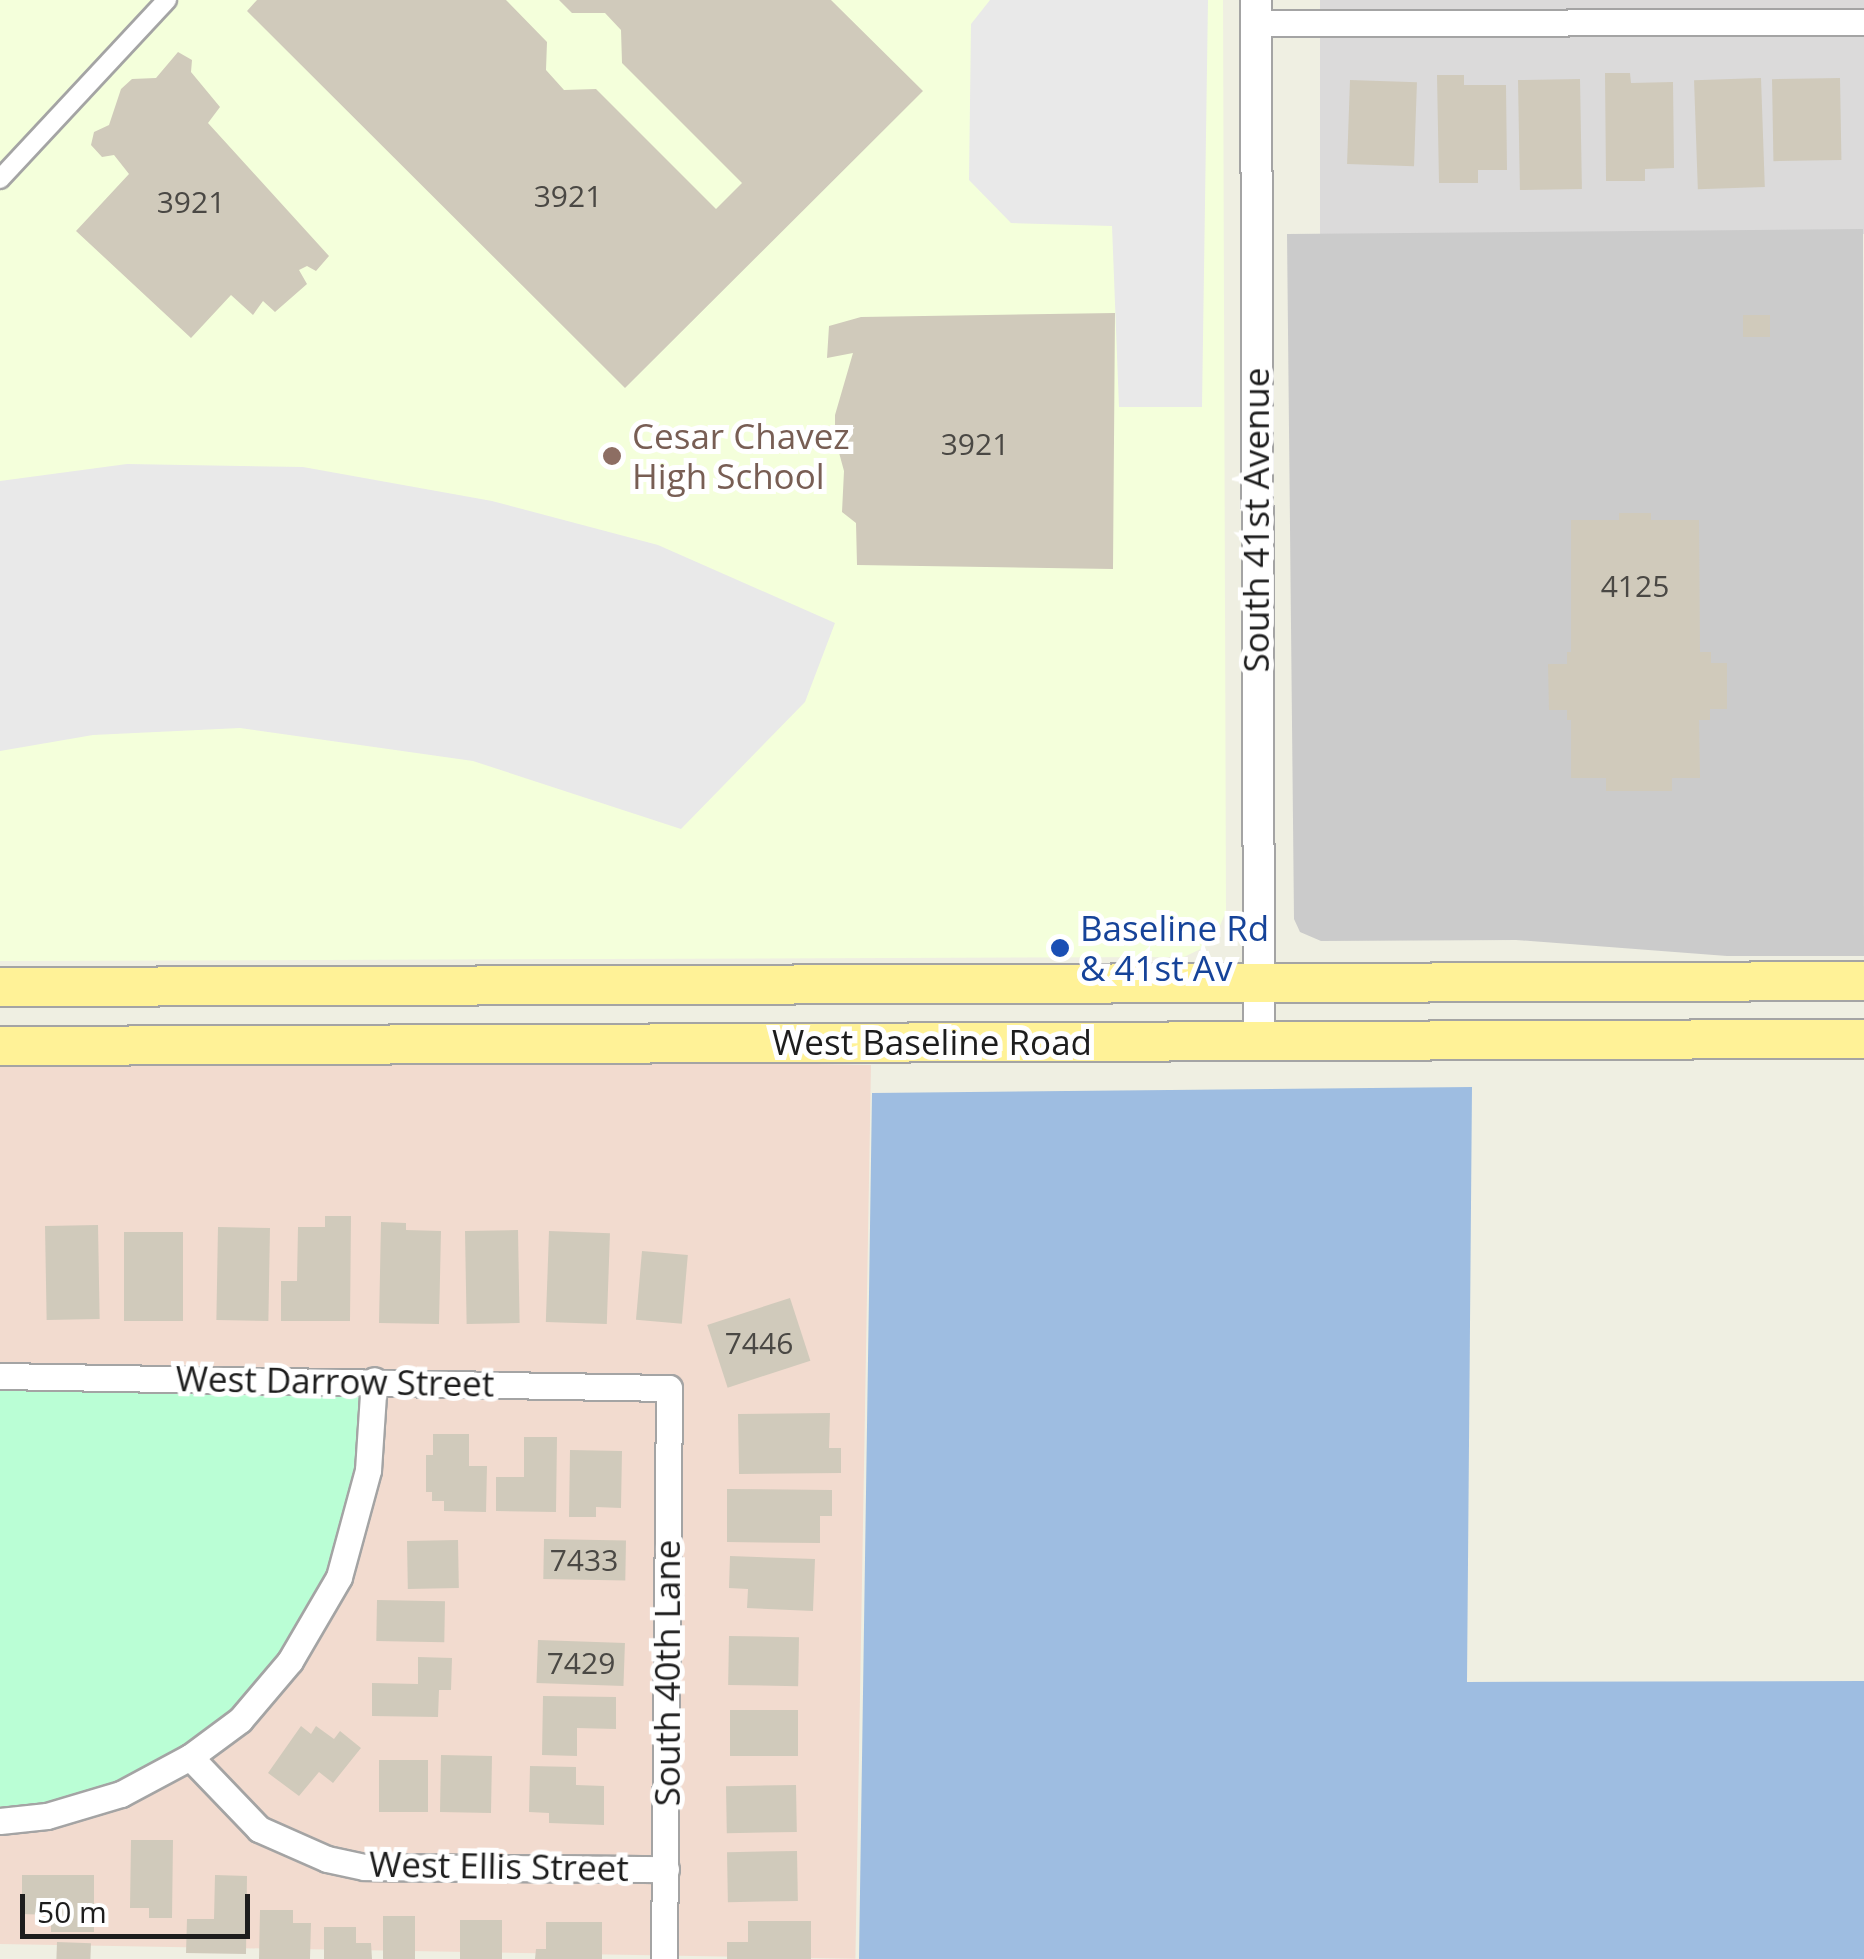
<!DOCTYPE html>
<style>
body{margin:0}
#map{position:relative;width:1864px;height:1959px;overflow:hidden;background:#efefe2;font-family:"Open Sans",sans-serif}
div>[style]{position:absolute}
.residential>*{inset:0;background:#dbdada;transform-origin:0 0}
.commercial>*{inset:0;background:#f2dbcf;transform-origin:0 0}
.education>*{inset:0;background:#f4ffdb}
.religious>*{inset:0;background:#cbcbcb}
.park>*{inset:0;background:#bafed5}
.parking>*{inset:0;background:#e9e9e9}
.water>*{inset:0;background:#9ebde1}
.building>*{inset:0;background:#d0cabb;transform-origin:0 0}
.roads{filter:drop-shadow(2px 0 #a4a4a4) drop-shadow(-2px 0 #a4a4a4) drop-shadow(0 2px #a4a4a4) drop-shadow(0 -2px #a4a4a4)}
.pedestrian>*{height:18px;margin:-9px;padding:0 9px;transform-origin:9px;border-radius:9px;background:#fff}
.minor>*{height:25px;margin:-12.5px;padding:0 12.5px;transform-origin:12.5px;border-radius:12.5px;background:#fff}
.tertiary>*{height:30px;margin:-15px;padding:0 15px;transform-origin:15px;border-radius:15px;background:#fff}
.primary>*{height:38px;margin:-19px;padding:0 19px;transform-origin:19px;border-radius:19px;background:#fff297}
.dots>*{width:28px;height:28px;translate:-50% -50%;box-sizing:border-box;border:5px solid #fff;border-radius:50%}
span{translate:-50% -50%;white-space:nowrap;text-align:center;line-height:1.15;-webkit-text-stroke:10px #fff;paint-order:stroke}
.number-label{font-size:30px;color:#4a4844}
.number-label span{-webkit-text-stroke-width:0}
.education-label{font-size:35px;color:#785e54}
.left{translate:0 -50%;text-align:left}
.street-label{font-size:35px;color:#1d1d1d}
.transit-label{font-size:35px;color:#164399}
.scale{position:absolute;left:20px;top:1894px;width:230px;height:45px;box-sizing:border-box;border:5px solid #1d1d1d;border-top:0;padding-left:12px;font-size:30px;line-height:35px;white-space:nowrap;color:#1d1d1d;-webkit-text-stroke:8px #fff;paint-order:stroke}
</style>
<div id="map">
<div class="residential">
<i style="left:1320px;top:0;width:544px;height:234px"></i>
</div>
<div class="commercial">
<i style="left:871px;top:1065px;width:894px;height:871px;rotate:91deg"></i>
</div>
<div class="education">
<i style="clip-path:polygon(0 0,1223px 0,1226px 911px,1213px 943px,1184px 957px,0 961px)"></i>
</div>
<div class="religious">
<i style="clip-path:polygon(1863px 229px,1864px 956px,1727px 956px,1516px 940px,1321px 941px,1300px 932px,1294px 919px,1287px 234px)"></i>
</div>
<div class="park">
<i style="clip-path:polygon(0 1376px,374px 1380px,339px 1577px,240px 1720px,121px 1794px,0 1821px)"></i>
</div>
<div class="parking">
<i style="clip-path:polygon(990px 0,1208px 0,1202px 407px,1119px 407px,1112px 226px,1011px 223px,969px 180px,971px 24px)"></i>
<i style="clip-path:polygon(127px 464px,303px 467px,492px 501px,658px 545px,835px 623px,805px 702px,681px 829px,473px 761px,240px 728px,93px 735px,0 751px,0 481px)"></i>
</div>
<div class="water">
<i style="clip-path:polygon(1472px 1087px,1467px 1682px,1864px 1681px,1864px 1959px,859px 1959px,872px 1093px)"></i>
</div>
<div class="building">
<i style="clip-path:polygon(257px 0,506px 0,547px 42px,546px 70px,564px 90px,596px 89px,716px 209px,742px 183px,622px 63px,621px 30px,605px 13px,572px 13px,559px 0,831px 0,923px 91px,625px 388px,247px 11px)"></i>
<i style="clip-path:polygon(178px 52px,192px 60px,191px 72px,220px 107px,208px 123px,329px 256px,316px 271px,307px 266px,299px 270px,307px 284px,275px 312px,263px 301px,253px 315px,231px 295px,191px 338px,76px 231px,129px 174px,114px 155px,102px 157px,91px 145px,94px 132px,109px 125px,121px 89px,132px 79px,156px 78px)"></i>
<i style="clip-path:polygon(1605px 73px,1630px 73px,1631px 83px,1673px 82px,1674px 168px,1645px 169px,1645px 181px,1606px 181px)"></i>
<i style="clip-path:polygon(1437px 75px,1464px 75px,1464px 85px,1506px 85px,1507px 170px,1478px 170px,1478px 183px,1439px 183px)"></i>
<i style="left:1761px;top:78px;width:109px;height:67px;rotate:88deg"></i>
<i style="left:1840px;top:78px;width:82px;height:68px;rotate:89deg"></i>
<i style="left:1580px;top:79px;width:110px;height:62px;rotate:89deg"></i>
<i style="left:1350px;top:80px;width:67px;height:84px;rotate:2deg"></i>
<i style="clip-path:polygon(1115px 313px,1113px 569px,857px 565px,856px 523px,842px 512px,844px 471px,835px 438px,835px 415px,853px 353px,827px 358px,829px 326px,861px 317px)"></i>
<i style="left:1743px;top:315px;width:27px;height:22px"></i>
<i style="clip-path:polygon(1619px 513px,1651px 513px,1651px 520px,1699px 520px,1700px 652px,1711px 652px,1711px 663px,1727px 663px,1727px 709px,1710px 709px,1710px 720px,1699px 720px,1700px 778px,1672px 778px,1672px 791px,1606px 791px,1606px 778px,1571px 778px,1571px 720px,1567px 720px,1567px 710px,1549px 710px,1548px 664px,1567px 664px,1567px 652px,1571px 652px,1571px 520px,1619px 520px)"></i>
<i style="clip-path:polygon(325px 1216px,351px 1216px,350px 1321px,281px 1321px,281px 1281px,297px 1281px,298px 1227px,325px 1227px)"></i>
<i style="clip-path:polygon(381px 1222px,406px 1223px,406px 1230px,441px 1231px,439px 1324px,379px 1323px)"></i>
<i style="left:98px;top:1225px;width:94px;height:53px;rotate:89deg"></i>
<i style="left:218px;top:1227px;width:52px;height:93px;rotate:1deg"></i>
<i style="left:518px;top:1230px;width:93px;height:53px;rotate:89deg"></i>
<i style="left:549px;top:1231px;width:61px;height:91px;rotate:2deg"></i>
<i style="left:124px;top:1232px;width:59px;height:89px"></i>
<i style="left:642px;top:1251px;width:46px;height:69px;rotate:5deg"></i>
<i style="left:790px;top:1298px;width:66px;height:87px;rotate:72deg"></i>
<i style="clip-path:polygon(830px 1413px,829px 1448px,841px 1448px,841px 1473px,739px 1474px,738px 1414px)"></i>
<i style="clip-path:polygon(433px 1434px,469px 1434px,469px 1466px,487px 1466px,486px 1512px,444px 1511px,444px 1501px,432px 1501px,432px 1492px,426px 1492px,426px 1455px,433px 1455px)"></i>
<i style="clip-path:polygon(524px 1437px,557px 1437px,556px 1512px,496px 1511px,496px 1477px,524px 1477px)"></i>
<i style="clip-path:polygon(570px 1450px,622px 1451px,621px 1508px,596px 1507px,596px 1517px,569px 1517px)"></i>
<i style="clip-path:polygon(727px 1489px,832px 1490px,832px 1516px,820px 1516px,820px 1543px,727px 1542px)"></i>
<i style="left:544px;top:1539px;width:82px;height:40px;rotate:1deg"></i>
<i style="left:458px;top:1540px;width:48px;height:51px;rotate:89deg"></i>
<i style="clip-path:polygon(730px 1556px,815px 1559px,813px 1611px,747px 1608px,748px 1589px,729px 1588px)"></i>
<i style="left:377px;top:1600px;width:68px;height:41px;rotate:1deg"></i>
<i style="left:729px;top:1636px;width:70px;height:49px;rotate:1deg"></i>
<i style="left:538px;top:1640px;width:87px;height:43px;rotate:2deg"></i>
<i style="clip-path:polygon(418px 1657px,452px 1658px,451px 1690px,439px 1690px,438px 1717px,372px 1716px,372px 1683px,418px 1684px)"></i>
<i style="clip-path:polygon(543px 1696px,616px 1697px,616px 1729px,577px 1728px,577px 1756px,542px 1755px)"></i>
<i style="left:730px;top:1710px;width:68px;height:46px"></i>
<i style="clip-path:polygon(301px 1726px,311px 1734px,316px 1726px,334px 1739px,340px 1731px,361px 1748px,333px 1783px,319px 1772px,299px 1796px,268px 1773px)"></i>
<i style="left:441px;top:1755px;width:51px;height:57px;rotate:1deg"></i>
<i style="left:379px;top:1760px;width:49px;height:52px"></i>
<i style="clip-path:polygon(530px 1766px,576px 1767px,576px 1785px,604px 1786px,604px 1825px,549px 1823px,549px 1813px,529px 1812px)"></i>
<i style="left:796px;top:1785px;width:47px;height:70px;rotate:89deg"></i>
<i style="clip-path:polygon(131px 1840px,173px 1840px,172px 1918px,149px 1918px,149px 1908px,130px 1908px)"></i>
<i style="left:797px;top:1851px;width:50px;height:70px;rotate:89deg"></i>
<i style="clip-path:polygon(22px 1875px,94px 1875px,94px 1932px,51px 1932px,51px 1915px,22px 1914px)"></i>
<i style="clip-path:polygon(215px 1875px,247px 1876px,246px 1954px,186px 1953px,187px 1919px,214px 1919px)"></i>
<i style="clip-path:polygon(260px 1910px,293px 1910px,293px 1923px,311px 1923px,310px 1959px,259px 1959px)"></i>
<i style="left:383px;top:1916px;width:32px;height:43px"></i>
<i style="left:460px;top:1920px;width:42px;height:39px"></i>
<i style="clip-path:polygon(748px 1921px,811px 1921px,811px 1959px,727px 1959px,727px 1942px,748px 1942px)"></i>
<i style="clip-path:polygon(546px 1922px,602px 1922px,602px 1959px,535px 1959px,536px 1949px,546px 1949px)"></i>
<i style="clip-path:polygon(324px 1927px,356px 1927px,356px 1943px,371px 1943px,372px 1959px,324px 1959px)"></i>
<i style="left:57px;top:1942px;width:34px;height:17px;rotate:2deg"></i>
</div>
<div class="roads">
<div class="pedestrian">
<i style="left:0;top:179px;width:245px;rotate:-47deg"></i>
</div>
<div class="minor">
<i style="left:1256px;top:23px;width:608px;rotate:-0.09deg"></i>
<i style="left:0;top:1376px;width:669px;rotate:1.03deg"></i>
<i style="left:669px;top:1388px;width:571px;rotate:90.5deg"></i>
<i style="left:190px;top:1757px;width:100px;rotate:46.2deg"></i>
<i style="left:259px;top:1829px;width:74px;rotate:23.8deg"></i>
<i style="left:327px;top:1859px;width:38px;rotate:12deg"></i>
<i style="left:364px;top:1867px;width:302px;rotate:0.4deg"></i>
<i style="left:0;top:1821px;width:47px;rotate:-6.1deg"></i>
<i style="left:47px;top:1816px;width:77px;rotate:-16.6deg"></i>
<i style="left:121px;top:1794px;width:78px;rotate:-28.2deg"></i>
<i style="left:190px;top:1757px;width:62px;rotate:-36.5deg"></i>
<i style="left:240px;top:1720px;width:77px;rotate:-49.7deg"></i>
<i style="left:290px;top:1661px;width:97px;rotate:-59.7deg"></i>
<i style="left:339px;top:1577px;width:111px;rotate:-74.8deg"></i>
<i style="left:368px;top:1470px;width:90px;rotate:-86.2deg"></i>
</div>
<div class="tertiary">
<i style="left:1256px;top:0;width:1039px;rotate:89.83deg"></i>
</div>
<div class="primary">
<i style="left:0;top:987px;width:1864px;rotate:-0.18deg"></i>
<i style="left:0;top:1046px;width:1864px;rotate:-0.22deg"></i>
</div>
</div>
<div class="dots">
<i style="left:612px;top:456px;background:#8d6e63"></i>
<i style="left:1060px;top:948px;background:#1a4fb4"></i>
</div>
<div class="number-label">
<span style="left:568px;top:196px">3921</span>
<span style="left:191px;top:202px">3921</span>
<span style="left:975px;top:444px">3921</span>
<span style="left:1635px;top:586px">4125</span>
<span style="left:759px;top:1343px">7446</span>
<span style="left:584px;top:1560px">7433</span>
<span style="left:581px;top:1663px">7429</span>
</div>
<div class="education-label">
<span class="left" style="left:632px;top:456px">Cesar Chavez<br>High School</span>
</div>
<div class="street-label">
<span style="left:1256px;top:520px;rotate:-90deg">South 41st Avenue</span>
<span style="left:932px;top:1042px">West Baseline Road</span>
<span style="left:335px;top:1381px;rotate:1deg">West Darrow Street</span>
<span style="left:667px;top:1673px;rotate:-90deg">South 40th Lane</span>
<span style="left:499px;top:1866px;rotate:1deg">West Ellis Street</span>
</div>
<div class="transit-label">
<span class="left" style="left:1080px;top:948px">Baseline Rd<br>&amp; 41st Av</span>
</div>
<div class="scale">50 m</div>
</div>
